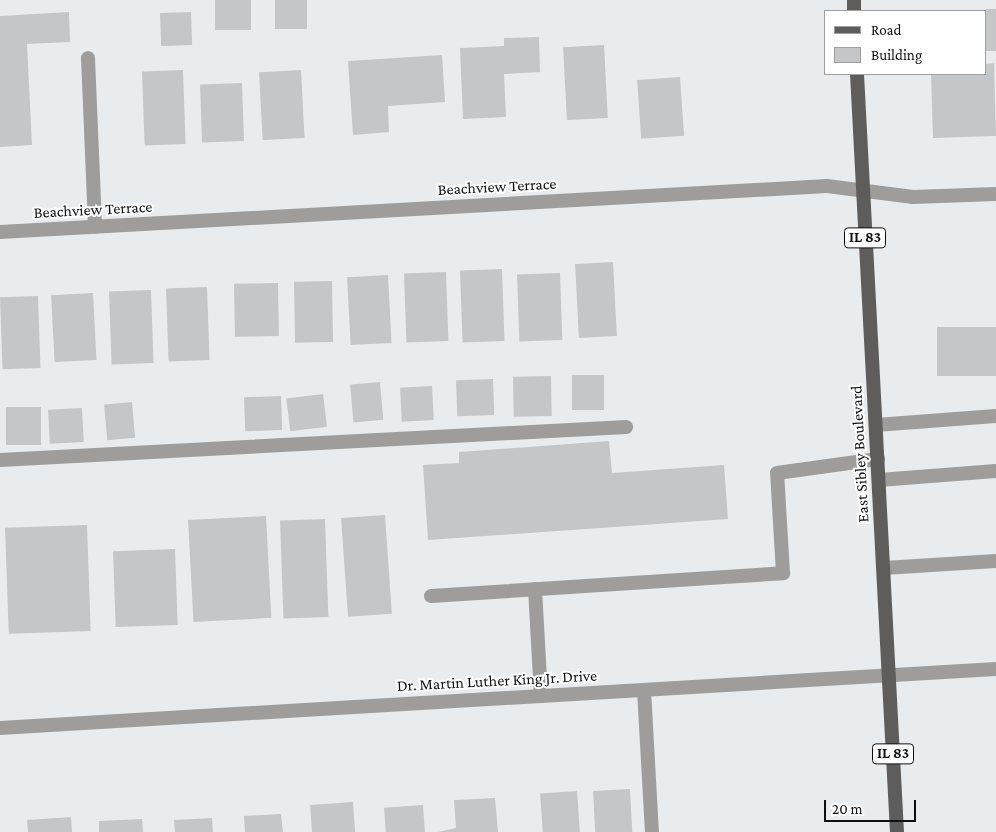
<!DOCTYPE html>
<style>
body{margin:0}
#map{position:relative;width:996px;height:832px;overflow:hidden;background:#e9ecef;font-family:"Crimson Pro",serif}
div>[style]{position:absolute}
.building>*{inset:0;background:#c4c7ca;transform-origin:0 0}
.service>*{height:14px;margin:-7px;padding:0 7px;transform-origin:7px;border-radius:7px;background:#9e9d9c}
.minor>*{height:14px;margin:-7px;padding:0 7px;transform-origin:7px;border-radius:7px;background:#9e9d9c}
.tertiary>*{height:14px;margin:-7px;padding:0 7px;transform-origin:7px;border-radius:7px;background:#9e9d9c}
.primary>*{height:14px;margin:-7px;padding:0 7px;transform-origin:7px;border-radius:7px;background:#5f5d5b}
span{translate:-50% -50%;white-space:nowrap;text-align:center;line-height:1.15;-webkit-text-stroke:4px #fff;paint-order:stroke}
.shield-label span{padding:1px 4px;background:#fff;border:1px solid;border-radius:4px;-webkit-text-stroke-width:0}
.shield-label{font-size:15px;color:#0e0f10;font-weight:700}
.street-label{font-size:16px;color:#0e0f10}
.legend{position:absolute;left:824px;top:10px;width:162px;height:65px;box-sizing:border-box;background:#fff;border:1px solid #9f9f9f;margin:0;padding:6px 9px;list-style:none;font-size:15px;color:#0e0f10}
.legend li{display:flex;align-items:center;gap:10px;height:25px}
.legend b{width:25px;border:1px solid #9f9f9f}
.scale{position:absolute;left:824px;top:800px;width:92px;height:22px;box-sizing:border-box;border:2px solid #0e0f10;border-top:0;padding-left:6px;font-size:15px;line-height:18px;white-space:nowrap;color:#0e0f10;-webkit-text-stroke:4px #fff;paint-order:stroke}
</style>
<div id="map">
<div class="building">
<i style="left:215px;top:0;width:36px;height:30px"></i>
<i style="left:275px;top:0;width:32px;height:29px"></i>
<i style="left:996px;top:9px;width:42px;height:11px;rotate:90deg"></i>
<i style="clip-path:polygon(69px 12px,70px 42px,27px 44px,32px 145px,0 147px,0 16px)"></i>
<i style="left:191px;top:12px;width:33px;height:31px;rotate:88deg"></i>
<i style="clip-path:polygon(539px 37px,540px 72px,504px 74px,506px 117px,463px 119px,460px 48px,504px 46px,504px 38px)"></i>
<i style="left:604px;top:45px;width:73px;height:41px;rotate:87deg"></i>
<i style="clip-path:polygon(442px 55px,445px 102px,388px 106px,389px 132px,353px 135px,348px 61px)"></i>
<i style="clip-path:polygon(994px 63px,996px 136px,933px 138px,931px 74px,985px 74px,985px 64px)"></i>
<i style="left:183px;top:70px;width:74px;height:41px;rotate:88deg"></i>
<i style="left:301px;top:70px;width:68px;height:42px;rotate:87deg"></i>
<i style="left:680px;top:77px;width:59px;height:43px;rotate:86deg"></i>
<i style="left:242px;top:83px;width:58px;height:42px;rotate:88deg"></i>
<i style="left:613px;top:262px;width:74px;height:38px;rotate:87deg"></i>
<i style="left:502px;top:269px;width:72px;height:42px;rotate:88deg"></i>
<i style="left:446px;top:272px;width:69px;height:42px;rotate:88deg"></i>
<i style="left:560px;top:273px;width:67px;height:43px;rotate:88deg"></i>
<i style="left:388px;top:275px;width:68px;height:41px;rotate:87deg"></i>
<i style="left:332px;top:281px;width:61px;height:38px;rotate:89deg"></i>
<i style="left:278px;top:283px;width:53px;height:44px;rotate:89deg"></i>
<i style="left:207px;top:287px;width:73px;height:41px;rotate:88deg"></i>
<i style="left:151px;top:290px;width:73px;height:42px;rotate:88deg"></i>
<i style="left:93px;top:293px;width:67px;height:42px;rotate:87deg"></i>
<i style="left:38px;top:296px;width:72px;height:38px;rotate:88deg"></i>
<i style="left:996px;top:327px;width:49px;height:59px;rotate:90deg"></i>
<i style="left:572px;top:375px;width:32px;height:35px"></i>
<i style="left:551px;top:376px;width:40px;height:38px;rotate:89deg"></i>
<i style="left:493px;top:379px;width:36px;height:37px;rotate:88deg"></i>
<i style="left:380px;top:382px;width:38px;height:30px;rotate:85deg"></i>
<i style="left:432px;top:386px;width:34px;height:32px;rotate:87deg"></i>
<i style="left:323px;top:394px;width:33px;height:37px;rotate:83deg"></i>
<i style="left:281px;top:396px;width:34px;height:37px;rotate:88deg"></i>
<i style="left:132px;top:402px;width:36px;height:28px;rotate:85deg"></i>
<i style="left:6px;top:407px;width:35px;height:38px"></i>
<i style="left:82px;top:408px;width:34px;height:34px;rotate:87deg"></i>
<i style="clip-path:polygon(609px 441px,612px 473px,724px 465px,728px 519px,428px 540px,423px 465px,459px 463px,459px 452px)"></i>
<i style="left:385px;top:515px;width:99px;height:44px;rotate:86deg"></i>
<i style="left:266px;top:516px;width:102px;height:78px;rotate:87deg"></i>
<i style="left:325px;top:519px;width:98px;height:45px;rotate:88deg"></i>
<i style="left:87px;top:525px;width:106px;height:82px;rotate:88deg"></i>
<i style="left:175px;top:549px;width:76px;height:62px;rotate:88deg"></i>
<i style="left:630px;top:789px;width:43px;height:37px;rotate:87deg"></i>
<i style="left:577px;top:791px;width:41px;height:37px;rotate:86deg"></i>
<i style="clip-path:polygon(495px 798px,498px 832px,438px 832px,456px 828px,454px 800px)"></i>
<i style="left:353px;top:802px;width:30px;height:43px;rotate:86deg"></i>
<i style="left:423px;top:805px;width:27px;height:39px;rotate:86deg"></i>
<i style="clip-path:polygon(281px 814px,283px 832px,245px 832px,244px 816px)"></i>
<i style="clip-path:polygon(71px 817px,72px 832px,28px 832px,27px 820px)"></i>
<i style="clip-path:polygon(212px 818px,213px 832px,175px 832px,174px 820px)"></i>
<i style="clip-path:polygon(142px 819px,143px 832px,99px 832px,99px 821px)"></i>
</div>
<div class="service">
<i style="left:88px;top:58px;width:169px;rotate:87.6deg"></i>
<i style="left:876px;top:425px;width:120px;rotate:-4.3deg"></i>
<i style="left:0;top:460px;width:627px;rotate:-3.02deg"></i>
<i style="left:879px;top:480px;width:117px;rotate:-4.4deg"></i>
<i style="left:884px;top:568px;width:112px;rotate:-3.6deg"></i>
<i style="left:535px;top:589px;width:107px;rotate:86.8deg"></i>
<i style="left:431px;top:596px;width:353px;rotate:-3.7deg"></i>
<i style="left:783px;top:573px;width:100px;rotate:-93.4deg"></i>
<i style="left:777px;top:473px;width:102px;rotate:-7.9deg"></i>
<i style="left:644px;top:690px;width:142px;rotate:86.8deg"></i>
</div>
<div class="minor">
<i style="left:0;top:232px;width:828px;rotate:-3.18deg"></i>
<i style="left:827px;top:186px;width:87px;rotate:7.3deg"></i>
<i style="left:913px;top:197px;width:83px;rotate:-2.1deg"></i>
</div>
<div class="tertiary">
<i style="left:0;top:728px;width:998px;rotate:-3.39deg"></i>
</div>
<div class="primary">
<i style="left:854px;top:0;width:11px;rotate:90deg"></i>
<i style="left:857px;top:74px;width:759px;rotate:86.98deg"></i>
</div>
<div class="shield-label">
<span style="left:865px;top:238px">IL 83</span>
<span style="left:893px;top:754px">IL 83</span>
</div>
<div class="street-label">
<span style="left:497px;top:187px;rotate:-3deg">Beachview Terrace</span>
<span style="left:93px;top:210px;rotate:-3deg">Beachview Terrace</span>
<span style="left:860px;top:454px;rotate:-93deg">East Sibley Boulevard</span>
<span style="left:497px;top:681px;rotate:-3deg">Dr. Martin Luther King Jr. Drive</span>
</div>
<ul class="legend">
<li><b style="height:6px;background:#5f5d5b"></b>Road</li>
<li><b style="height:14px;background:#c4c7ca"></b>Building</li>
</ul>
<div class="scale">20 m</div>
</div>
